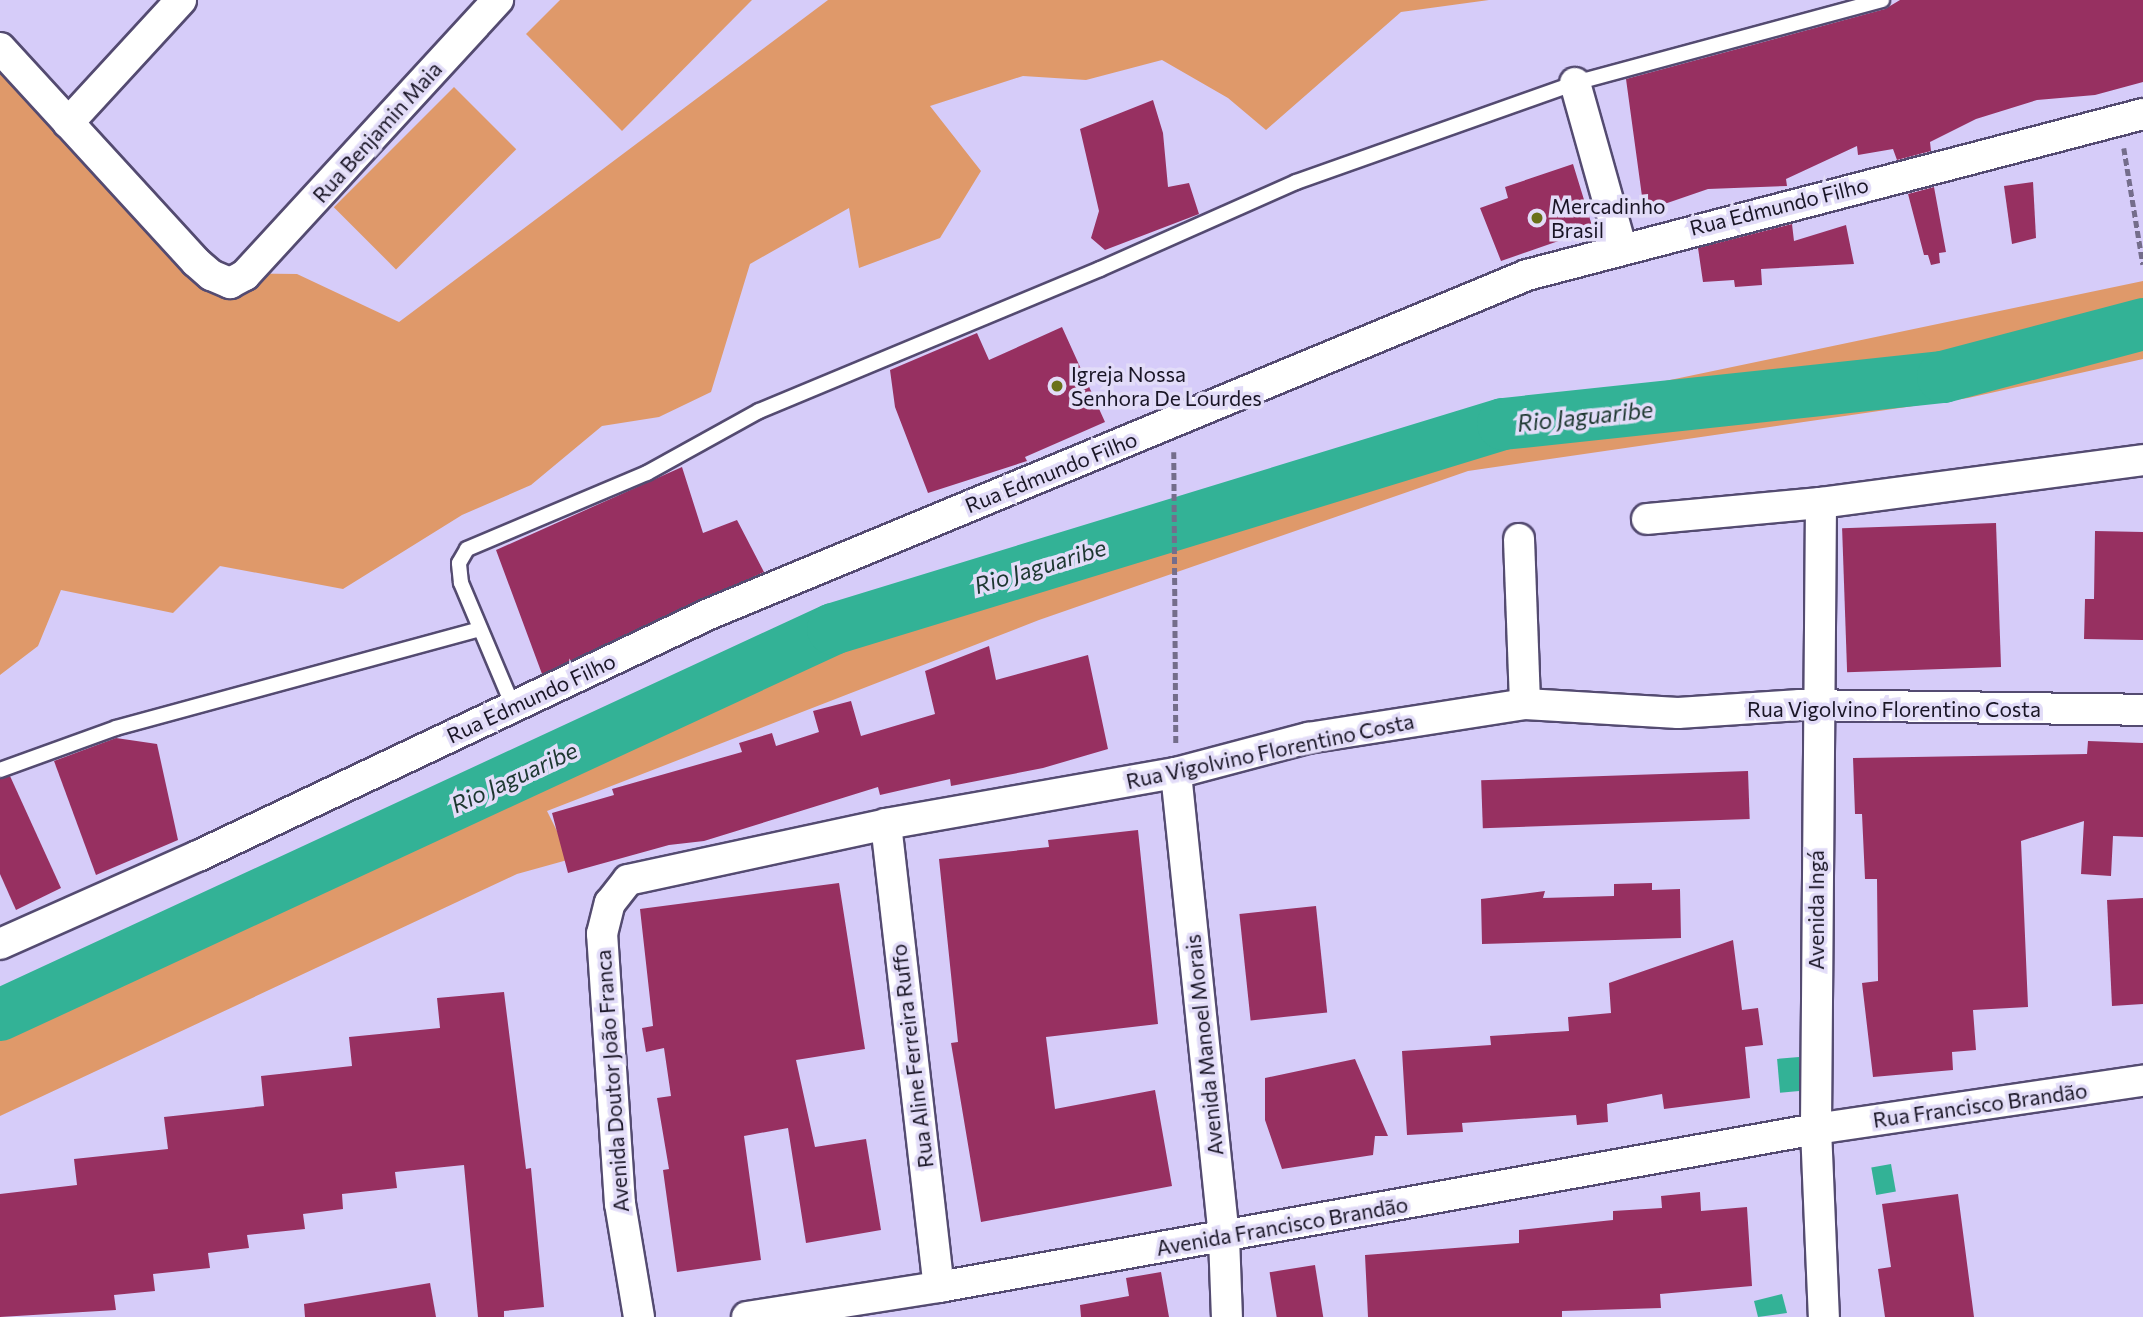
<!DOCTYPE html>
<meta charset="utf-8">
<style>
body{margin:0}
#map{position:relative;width:2143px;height:1317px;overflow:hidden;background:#d6ccf9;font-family:Commissioner,sans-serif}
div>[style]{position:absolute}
.green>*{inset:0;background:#df996a;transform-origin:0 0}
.water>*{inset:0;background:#33b296;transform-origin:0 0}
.river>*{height:52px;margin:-26px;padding:0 26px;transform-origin:26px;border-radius:26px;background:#33b296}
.building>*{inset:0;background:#973061;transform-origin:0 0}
.path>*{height:4.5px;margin-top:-2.25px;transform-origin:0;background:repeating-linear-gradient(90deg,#746d8b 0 7px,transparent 0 10.5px)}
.roads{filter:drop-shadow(2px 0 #544b71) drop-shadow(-2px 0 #544b71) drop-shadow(0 2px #544b71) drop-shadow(0 -2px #544b71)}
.lane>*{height:14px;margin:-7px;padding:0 7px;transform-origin:7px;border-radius:7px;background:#fff}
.street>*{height:30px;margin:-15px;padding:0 15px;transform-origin:15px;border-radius:15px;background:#fff}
.dots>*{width:19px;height:19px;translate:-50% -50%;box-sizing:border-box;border:4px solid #e2dcf8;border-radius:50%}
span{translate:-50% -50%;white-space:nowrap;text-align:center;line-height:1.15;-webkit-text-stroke:7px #e2dcf8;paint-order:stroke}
.street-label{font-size:21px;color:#191525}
.poi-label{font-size:21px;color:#191525}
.left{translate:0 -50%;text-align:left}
.water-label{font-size:23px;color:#1c362f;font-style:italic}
</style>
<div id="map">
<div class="green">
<i style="clip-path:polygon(560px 0,752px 0,622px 131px,526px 34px)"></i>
<i style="clip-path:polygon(828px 0,1489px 0,1401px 12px,1266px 130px,1228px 98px,1162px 60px,1086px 80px,1023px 76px,930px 106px,981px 171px,940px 238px,859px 268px,849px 208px,750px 264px,711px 392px,659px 417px,602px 426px,531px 485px,462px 515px,343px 589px,220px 566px,173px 613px,61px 590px,38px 646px,0 675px,0 64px,226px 273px,297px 274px,399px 322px)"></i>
<i style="left:454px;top:87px;width:88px;height:170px;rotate:45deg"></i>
<i style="clip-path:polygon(2143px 281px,2143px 359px,1968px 398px,1468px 471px,1039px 620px,547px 811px,571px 859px,517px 874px,0 1116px,0 1004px,890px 595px,1331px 451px)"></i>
</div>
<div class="water">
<i style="left:1799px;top:1057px;width:34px;height:22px;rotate:85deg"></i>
<i style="left:1891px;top:1164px;width:28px;height:20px;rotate:80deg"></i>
<i style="clip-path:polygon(1782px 1294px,1787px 1313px,1758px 1317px,1754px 1301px)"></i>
</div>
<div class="river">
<i style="left:0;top:1015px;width:918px;rotate:-24.86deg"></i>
<i style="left:833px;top:629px;width:701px;rotate:-17.01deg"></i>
<i style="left:1503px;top:424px;width:443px;rotate:-6.1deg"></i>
<i style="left:1943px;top:377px;width:207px;rotate:-14.8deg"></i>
</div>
<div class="building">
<i style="clip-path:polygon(1900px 0,2143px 0,2143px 82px,2095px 95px,2037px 100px,1976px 119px,1930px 142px,1931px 151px,1897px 160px,1893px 149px,1858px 155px,1857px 146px,1786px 179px,1787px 186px,1708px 189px,1644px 211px,1626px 79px,1885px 9px)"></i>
<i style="clip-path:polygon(1153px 100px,1163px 133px,1168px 187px,1189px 183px,1199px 214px,1105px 250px,1091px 238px,1099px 211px,1080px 129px)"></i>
<i style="clip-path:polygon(1573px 164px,1593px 229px,1501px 261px,1480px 208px,1508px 198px,1505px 187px)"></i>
<i style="clip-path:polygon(2033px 182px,2036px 238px,2012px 244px,2004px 186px)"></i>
<i style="clip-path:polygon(1934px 187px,1946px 252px,1939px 253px,1940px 263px,1931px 265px,1928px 255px,1924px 255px,1908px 194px)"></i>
<i style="clip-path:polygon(1792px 224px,1794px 241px,1846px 225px,1854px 264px,1761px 269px,1762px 285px,1735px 287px,1734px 280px,1703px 282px,1698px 248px)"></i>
<i style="clip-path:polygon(1062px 327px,1105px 422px,1025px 457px,1027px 461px,928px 493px,895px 407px,890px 370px,977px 333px,989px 360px)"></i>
<i style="clip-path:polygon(682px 467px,703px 533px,737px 520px,764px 572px,542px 674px,496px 550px)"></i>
<i style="left:1996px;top:523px;width:144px;height:154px;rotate:88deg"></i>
<i style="clip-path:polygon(2095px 531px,2143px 532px,2143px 640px,2084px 639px,2085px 599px,2094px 599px)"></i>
<i style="clip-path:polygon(989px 646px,996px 680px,1088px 655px,1108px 749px,1043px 768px,951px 786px,950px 779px,880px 795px,878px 787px,704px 841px,669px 845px,568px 873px,552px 813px,614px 795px,612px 789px,742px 752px,739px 743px,772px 733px,776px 746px,819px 732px,813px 711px,851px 701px,861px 736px,935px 714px,925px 671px)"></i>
<i style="clip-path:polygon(116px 738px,157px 744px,178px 840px,96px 875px,54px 761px)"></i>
<i style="clip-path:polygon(2088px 741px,2143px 743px,2143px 837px,2113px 836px,2111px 876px,2081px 874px,2084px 821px,2021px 841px,2028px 1007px,1973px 1010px,1976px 1050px,1952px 1052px,1953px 1070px,1873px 1077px,1862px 983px,1878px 981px,1877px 879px,1865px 879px,1862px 814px,1855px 814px,1853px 758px,2087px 754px)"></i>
<i style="left:1748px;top:771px;width:48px;height:267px;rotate:88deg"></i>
<i style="clip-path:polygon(10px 776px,61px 888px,16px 910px,0 874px,0 779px)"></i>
<i style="clip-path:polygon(1138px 830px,1158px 1024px,1046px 1037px,1055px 1109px,1155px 1090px,1172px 1186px,981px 1222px,951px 1043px,958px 1042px,939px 859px,1049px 847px,1048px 840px)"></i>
<i style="clip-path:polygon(839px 883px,865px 1049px,796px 1060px,815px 1147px,866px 1139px,881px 1230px,806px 1243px,788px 1128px,744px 1136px,761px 1260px,677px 1272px,663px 1170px,669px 1169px,657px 1098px,671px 1096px,664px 1048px,646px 1052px,642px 1028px,653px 1026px,640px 909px)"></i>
<i style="clip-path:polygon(1652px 883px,1652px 890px,1680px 889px,1681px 938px,1482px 944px,1481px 899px,1545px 891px,1543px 898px,1614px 896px,1614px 884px)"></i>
<i style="clip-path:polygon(2143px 898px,2143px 1004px,2112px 1006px,2107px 900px)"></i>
<i style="left:1316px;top:906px;width:107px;height:77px;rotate:84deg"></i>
<i style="clip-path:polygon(1733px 940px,1742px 1010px,1758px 1008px,1763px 1045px,1745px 1047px,1750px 1098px,1664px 1109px,1662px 1094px,1607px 1104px,1608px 1122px,1577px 1125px,1576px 1115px,1462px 1123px,1463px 1132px,1407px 1135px,1402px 1051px,1491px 1045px,1490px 1036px,1569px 1031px,1568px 1017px,1611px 1013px,1609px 983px)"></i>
<i style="clip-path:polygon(504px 992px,526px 1169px,531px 1168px,544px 1307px,504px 1311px,504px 1317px,478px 1317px,464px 1165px,395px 1172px,397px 1188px,342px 1194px,343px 1209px,303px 1214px,305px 1229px,247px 1235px,249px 1248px,208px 1253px,210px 1268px,153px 1274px,155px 1291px,114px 1295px,116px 1310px,0 1317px,0 1194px,77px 1185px,74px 1159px,168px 1149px,164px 1117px,264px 1106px,261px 1076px,352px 1066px,349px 1037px,440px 1028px,437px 998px)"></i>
<i style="clip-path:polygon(1355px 1059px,1388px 1136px,1375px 1136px,1373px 1155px,1282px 1169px,1265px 1120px,1265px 1078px)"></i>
<i style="clip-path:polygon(1700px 1192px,1701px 1211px,1747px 1207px,1752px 1286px,1660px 1294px,1661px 1308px,1562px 1311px,1562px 1317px,1368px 1317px,1365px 1255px,1519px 1243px,1519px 1230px,1613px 1220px,1613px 1211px,1662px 1208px,1661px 1196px)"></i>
<i style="clip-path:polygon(1958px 1194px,1974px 1317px,1885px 1317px,1878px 1269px,1891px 1267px,1882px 1204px)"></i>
<i style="left:1315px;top:1265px;width:53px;height:46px;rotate:81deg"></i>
<i style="clip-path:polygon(1161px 1272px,1169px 1317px,1081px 1317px,1080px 1305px,1129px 1296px,1126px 1278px)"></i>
<i style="clip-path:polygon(430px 1283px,436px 1317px,305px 1317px,304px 1304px)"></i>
</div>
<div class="path">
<i style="left:2124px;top:148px;width:118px;rotate:80.7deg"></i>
<i style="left:1174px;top:452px;width:293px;rotate:89.6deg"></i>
</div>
<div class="roads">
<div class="lane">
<i style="left:513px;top:706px;width:134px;rotate:-112.9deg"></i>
<i style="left:461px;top:583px;width:20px;rotate:-96deg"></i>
<i style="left:459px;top:563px;width:16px;rotate:-60deg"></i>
<i style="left:467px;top:549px;width:195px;rotate:-22.9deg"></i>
<i style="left:647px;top:473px;width:128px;rotate:-29deg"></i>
<i style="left:759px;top:411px;width:369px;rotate:-22.6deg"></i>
<i style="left:1100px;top:269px;width:214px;rotate:-23.9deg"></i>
<i style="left:1296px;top:182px;width:296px;rotate:-19.5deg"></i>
<i style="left:1575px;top:83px;width:318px;rotate:-15.1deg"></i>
<i style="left:0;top:770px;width:123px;rotate:-19.9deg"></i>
<i style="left:116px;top:728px;width:377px;rotate:-15.2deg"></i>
</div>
<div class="street">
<i style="left:0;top:48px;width:290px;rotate:47.5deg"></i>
<i style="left:196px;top:262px;width:20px;rotate:41deg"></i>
<i style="left:211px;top:275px;width:21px;rotate:23deg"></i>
<i style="left:230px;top:283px;width:17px;rotate:-28deg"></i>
<i style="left:245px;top:275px;width:374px;rotate:-47.4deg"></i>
<i style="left:1575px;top:83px;width:170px;rotate:74.3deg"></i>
<i style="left:68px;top:123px;width:167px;rotate:-47.4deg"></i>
<i style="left:1821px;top:503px;width:626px;rotate:90.46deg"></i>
<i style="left:1816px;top:1129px;width:188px;rotate:87.6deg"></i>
<i style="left:1647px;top:519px;width:175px;rotate:-5.3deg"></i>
<i style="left:1821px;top:503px;width:325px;rotate:-7.6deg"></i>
<i style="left:1519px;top:539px;width:165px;rotate:87.9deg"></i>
<i style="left:1176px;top:773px;width:466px;rotate:84.1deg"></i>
<i style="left:1224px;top:1237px;width:80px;rotate:87.9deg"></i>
<i style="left:886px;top:824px;width:466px;rotate:83.5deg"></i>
<i style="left:0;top:944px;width:217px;rotate:-24deg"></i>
<i style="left:198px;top:856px;width:565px;rotate:-25.34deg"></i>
<i style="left:709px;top:614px;width:885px;rotate:-22.51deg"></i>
<i style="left:1527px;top:275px;width:637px;rotate:-14.65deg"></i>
<i style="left:639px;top:1317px;width:115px;rotate:-99.5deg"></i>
<i style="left:620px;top:1204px;width:271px;rotate:-93.8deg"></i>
<i style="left:602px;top:934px;width:32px;rotate:-76deg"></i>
<i style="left:610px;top:903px;width:29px;rotate:-52deg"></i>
<i style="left:628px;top:880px;width:264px;rotate:-12.2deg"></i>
<i style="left:886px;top:824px;width:294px;rotate:-10deg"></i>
<i style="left:1176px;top:773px;width:137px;rotate:-14.9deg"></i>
<i style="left:1308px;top:738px;width:220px;rotate:-8.9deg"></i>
<i style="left:1525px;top:704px;width:153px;rotate:3.4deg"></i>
<i style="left:1678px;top:713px;width:122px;rotate:-3.8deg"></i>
<i style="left:1800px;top:705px;width:343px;rotate:0.8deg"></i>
<i style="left:747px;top:1317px;width:194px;rotate:-8.9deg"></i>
<i style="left:939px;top:1287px;width:891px;rotate:-10.21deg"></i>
<i style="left:1816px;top:1129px;width:331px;rotate:-8.4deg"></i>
</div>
</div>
<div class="dots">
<i style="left:1537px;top:218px;background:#6a7119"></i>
<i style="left:1057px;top:386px;background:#6a7119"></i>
</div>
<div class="street-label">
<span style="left:377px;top:132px;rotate:-48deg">Rua Benjamin Maia</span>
<span style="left:1779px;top:206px;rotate:-14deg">Rua Edmundo Filho</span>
<span style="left:1051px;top:472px;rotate:-22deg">Rua Edmundo Filho</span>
<span style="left:531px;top:698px;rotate:-25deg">Rua Edmundo Filho</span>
<span style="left:1894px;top:709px">Rua Vigolvino Florentino Costa</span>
<span style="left:1270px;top:751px;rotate:-12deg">Rua Vigolvino Florentino Costa</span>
<span style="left:1816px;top:910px;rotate:-90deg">Avenida Ingá</span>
<span style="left:1204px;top:1045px;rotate:-96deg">Avenida Manoel Morais</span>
<span style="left:912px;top:1056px;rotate:-97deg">Rua Aline Ferreira Ruffo</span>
<span style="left:612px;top:1081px;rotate:-94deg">Avenida Doutor João Franca</span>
<span style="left:1980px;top:1105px;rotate:-8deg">Rua Francisco Brandão</span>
<span style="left:1282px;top:1226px;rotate:-10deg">Avenida Francisco Brandão</span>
</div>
<div class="poi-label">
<span class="left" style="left:1551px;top:218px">Mercadinho<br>Brasil</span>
<span class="left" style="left:1071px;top:386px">Igreja Nossa<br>Senhora De Lourdes</span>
</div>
<div class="water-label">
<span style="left:1585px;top:416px;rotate:-6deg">Rio Jaguaribe</span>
<span style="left:1040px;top:566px;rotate:-17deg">Rio Jaguaribe</span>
<span style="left:514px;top:777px;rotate:-25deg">Rio Jaguaribe</span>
</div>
</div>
